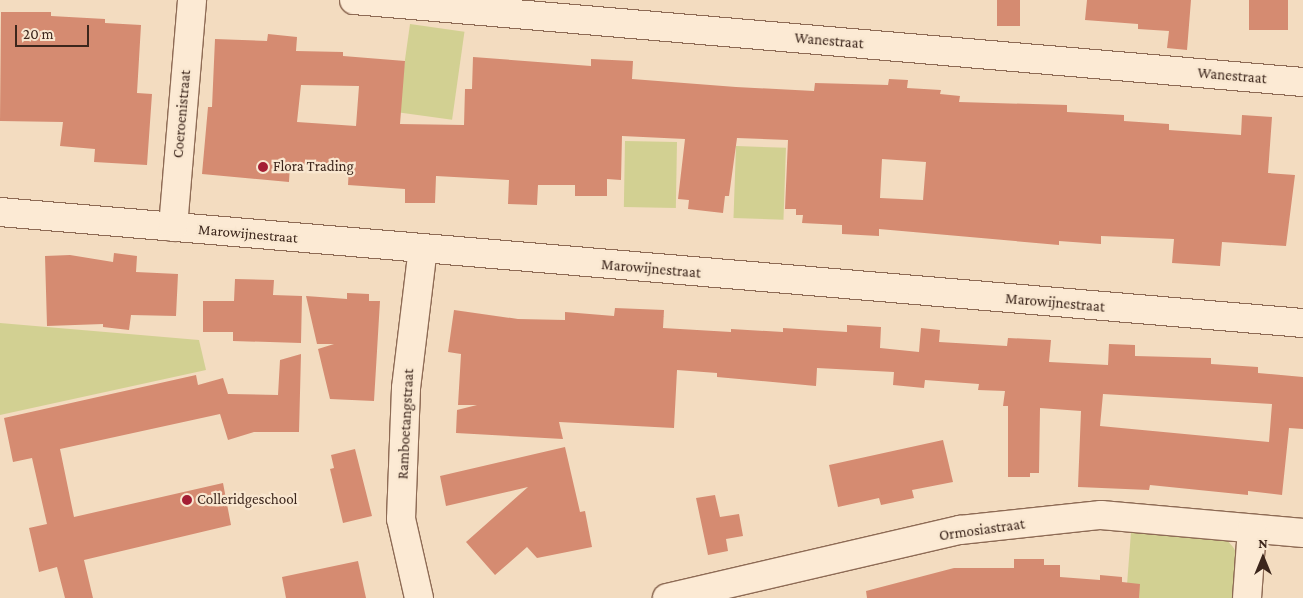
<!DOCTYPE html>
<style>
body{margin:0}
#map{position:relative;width:1303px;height:598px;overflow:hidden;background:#f3dcc0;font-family:"Crimson Pro",serif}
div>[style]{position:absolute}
.green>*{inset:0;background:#d2d092;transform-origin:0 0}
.building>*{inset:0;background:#d58b71;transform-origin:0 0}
.roads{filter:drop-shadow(1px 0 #8e6b55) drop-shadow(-1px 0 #8e6b55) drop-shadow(0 1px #8e6b55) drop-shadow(0 -1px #8e6b55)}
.minor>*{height:28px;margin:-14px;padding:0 14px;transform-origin:14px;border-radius:14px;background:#fcead4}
.dots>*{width:14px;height:14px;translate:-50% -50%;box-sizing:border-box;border:2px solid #f9e7d0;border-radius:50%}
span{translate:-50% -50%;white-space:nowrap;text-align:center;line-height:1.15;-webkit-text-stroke:4.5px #f9e7d0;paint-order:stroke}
.street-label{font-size:15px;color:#3c261c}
.poi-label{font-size:15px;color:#3c261c}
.left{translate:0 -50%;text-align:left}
.north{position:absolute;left:1238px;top:533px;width:50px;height:50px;-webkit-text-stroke:4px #f9e7d0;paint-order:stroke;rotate:0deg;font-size:14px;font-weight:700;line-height:20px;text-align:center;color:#3c261c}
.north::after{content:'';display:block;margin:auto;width:18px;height:22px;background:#3c261c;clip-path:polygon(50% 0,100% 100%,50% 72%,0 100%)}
.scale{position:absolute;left:15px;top:25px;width:74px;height:22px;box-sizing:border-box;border:2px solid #3c261c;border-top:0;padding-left:6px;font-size:15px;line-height:18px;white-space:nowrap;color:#3c261c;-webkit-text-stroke:4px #f9e7d0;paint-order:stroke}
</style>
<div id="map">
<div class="green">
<i style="left:410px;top:24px;width:55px;height:89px;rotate:8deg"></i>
<i style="left:625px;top:141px;width:52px;height:66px;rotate:1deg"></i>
<i style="left:736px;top:146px;width:50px;height:72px;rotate:2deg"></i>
<i style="clip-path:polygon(0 323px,199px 340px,206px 370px,0 415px)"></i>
<i style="clip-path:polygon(1185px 531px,1226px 539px,1233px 547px,1239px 557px,1236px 598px,1126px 598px,1131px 532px)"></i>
</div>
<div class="building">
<i style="left:997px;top:0;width:23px;height:26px"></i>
<i style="clip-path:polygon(1087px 0,1191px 0,1187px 50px,1167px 48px,1169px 31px,1138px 29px,1138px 24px,1085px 20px)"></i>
<i style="left:1249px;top:0;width:39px;height:30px"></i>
<i style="clip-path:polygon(1px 12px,51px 12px,51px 16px,105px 19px,105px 23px,141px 25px,137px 93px,152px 94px,147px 165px,94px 162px,95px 149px,60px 146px,63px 122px,0 121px)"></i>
<i style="clip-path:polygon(evenodd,268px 34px,297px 37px,296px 51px,343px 52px,343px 56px,405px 61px,400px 124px,464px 125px,465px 89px,472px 89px,473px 57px,591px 66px,591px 59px,633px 61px,632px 79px,736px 87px,814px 91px,815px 83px,888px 85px,889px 79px,908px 80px,907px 88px,941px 90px,940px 94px,960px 96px,959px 102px,1067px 105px,1067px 112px,1124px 115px,1124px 121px,1169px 124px,1169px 130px,1241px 135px,1242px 115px,1272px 117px,1268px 173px,1295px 175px,1286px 246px,1222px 242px,1220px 266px,1172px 263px,1174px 239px,1101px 236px,1101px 244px,1059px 241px,1059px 245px,879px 229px,879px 236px,842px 234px,842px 225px,802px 223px,803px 215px,796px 215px,796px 209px,785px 209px,788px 140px,737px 138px,729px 196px,725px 196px,723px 213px,688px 209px,689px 200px,678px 199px,685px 139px,622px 136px,621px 180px,607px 179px,607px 196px,575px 196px,575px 185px,538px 185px,537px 205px,508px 204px,509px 180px,436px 176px,435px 203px,405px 203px,405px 189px,348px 185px,349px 167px,290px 164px,289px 182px,202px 174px,208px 107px,212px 107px,215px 39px,267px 41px,268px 34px,301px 85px,359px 86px,356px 126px,297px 122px,301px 85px,268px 34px,882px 159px,926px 162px,923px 200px,880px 198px,882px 159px)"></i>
<i style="clip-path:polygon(114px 253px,137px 256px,136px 272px,178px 274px,176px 316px,131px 315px,129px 330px,103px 327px,103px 324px,47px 326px,45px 256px,70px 255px,113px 262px)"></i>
<i style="clip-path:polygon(235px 279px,274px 280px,273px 295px,302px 296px,301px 343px,233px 341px,233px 332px,203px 332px,203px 301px,234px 301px)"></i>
<i style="clip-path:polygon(347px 293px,369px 294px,369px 301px,380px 301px,374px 401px,330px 399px,318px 349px,334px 344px,317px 344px,306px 296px,347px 299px)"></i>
<i style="clip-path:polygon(evenodd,615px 308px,664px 310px,663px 328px,731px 332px,731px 329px,783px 332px,783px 328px,847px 332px,847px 325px,881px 327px,880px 348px,919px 352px,921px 328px,940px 330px,939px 342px,1007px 346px,1008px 338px,1051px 340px,1049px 362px,1108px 365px,1109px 344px,1135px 345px,1135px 356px,1211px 358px,1211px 364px,1258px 367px,1258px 373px,1303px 377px,1303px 429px,1289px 428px,1282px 495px,1248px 491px,1248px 495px,1150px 485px,1149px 490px,1078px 487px,1081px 411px,1040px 408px,1039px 473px,1030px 473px,1030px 477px,1008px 477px,1008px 406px,1003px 406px,1005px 391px,978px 390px,979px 384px,925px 380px,924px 388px,893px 385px,894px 372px,817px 368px,816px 386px,717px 377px,717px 373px,677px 370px,674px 428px,559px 422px,563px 439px,456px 433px,457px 410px,477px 405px,458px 405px,461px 354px,448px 352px,454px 310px,518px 319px,565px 320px,565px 312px,614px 316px,615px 308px,1103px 394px,1272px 404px,1269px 442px,1100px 426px,1103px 394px)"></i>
<i style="clip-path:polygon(301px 354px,299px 432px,254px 432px,228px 440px,220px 414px,60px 449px,74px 517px,223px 483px,231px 525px,84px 560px,93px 598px,65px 598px,57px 567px,39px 572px,29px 528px,47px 524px,32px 458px,13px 462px,4px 418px,196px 375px,198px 385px,223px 378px,228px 394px,278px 395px,280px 360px)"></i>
<i style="clip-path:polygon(943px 440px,953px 482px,912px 490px,914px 498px,881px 505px,879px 498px,838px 507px,829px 465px)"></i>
<i style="clip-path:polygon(565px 447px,580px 512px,585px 511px,592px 547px,537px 558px,527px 547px,495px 575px,466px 542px,528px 487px,446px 506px,440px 476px)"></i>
<i style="clip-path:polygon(355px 449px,372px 516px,343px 523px,330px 469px,334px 468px,331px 455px)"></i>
<i style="clip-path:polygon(715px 495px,720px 517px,739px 514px,743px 536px,726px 539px,728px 551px,708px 555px,696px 498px)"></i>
<i style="clip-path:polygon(1014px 559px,1044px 559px,1044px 565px,1060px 565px,1060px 577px,1100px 580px,1100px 575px,1122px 577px,1122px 582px,1140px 584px,1139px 598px,867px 598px,866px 591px,954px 568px,1014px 568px)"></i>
<i style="clip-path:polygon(358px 561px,366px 598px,286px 598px,282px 577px)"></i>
</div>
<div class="roads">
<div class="minor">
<i style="left:354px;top:0;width:953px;rotate:4.94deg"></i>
<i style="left:0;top:212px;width:1308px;rotate:4.87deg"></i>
<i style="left:173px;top:227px;width:228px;rotate:-85.2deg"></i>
<i style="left:419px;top:598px;width:81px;rotate:-102.8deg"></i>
<i style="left:401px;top:519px;width:131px;rotate:-87.8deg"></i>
<i style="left:406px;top:388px;width:141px;rotate:-83.1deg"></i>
<i style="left:667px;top:598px;width:301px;rotate:-13.1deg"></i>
<i style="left:960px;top:530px;width:142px;rotate:-6.1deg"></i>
<i style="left:1101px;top:515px;width:203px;rotate:5.1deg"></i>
<i style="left:1247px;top:598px;width:69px;rotate:-85.9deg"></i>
</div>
</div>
<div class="dots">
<i style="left:263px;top:167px;background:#a41e34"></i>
<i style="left:187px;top:500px;background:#a41e34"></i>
</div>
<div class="street-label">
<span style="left:829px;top:41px;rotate:5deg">Wanestraat</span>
<span style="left:1232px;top:76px;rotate:5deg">Wanestraat</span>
<span style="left:182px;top:114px;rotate:-85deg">Coeroenistraat</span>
<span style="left:248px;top:234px;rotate:5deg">Marowijnestraat</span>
<span style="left:651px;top:269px;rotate:5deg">Marowijnestraat</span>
<span style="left:1055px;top:303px;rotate:5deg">Marowijnestraat</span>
<span style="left:406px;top:424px;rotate:-87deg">Ramboetangstraat</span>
<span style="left:982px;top:530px;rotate:-8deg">Ormosiastraat</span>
</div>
<div class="poi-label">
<span class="left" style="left:273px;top:167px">Flora Trading</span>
<span class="left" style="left:197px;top:500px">Colleridgeschool</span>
</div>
<div class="north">N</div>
<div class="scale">20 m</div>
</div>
